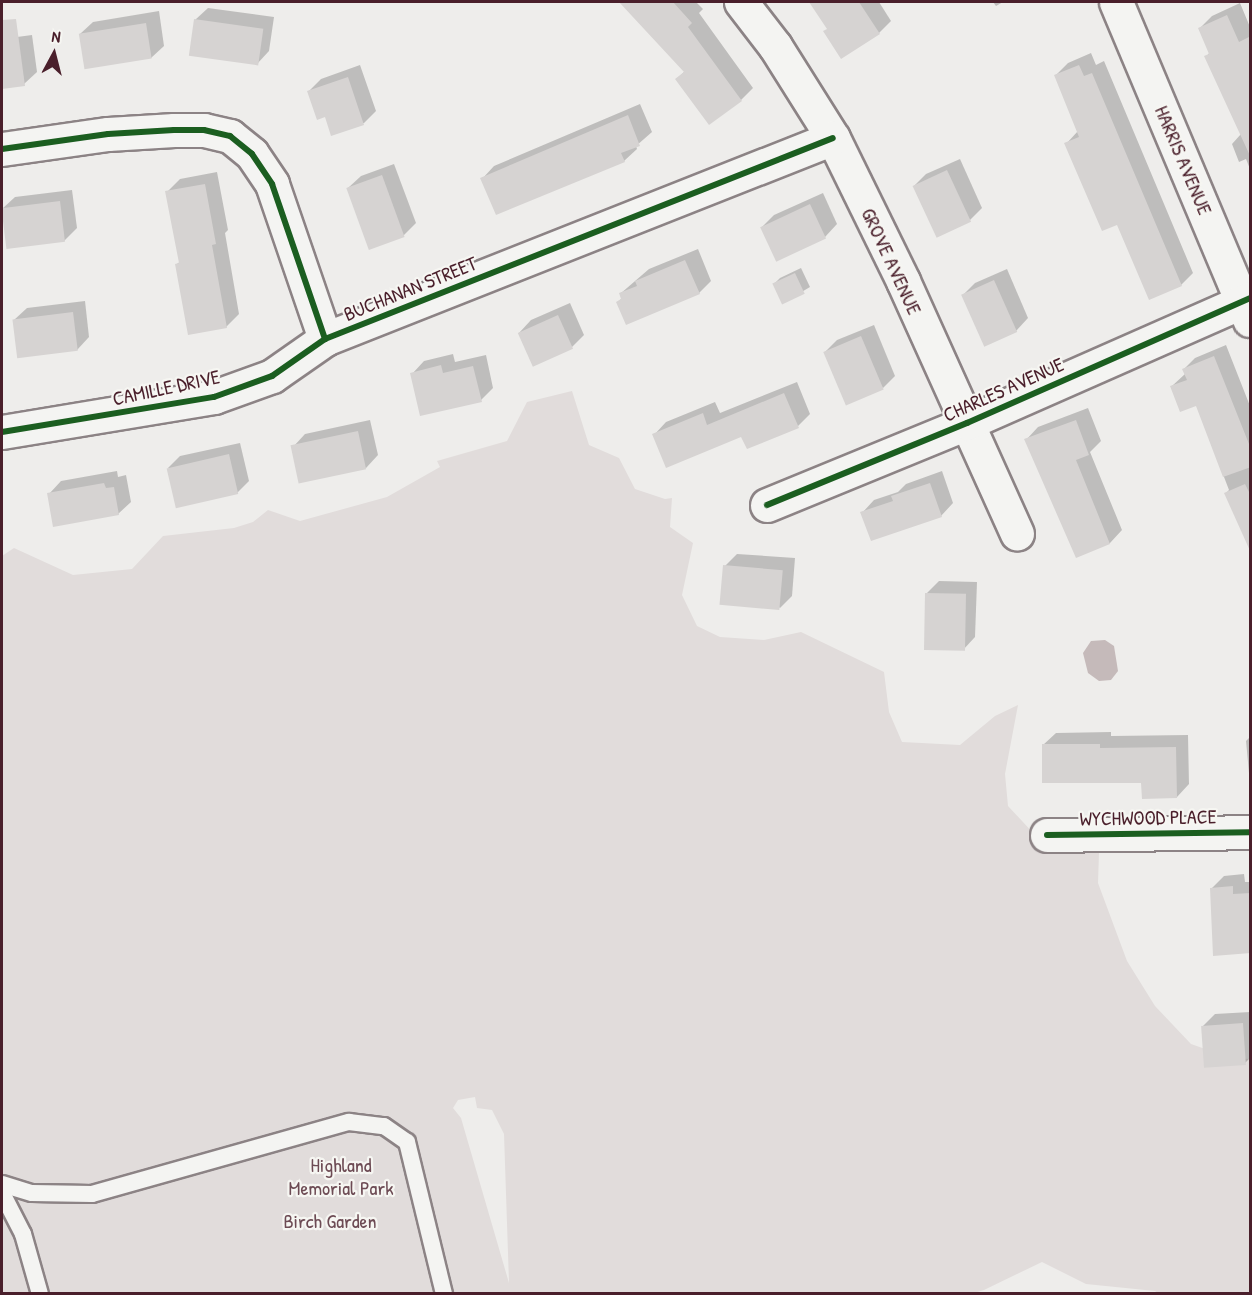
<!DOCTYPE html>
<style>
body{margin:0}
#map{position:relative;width:1252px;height:1295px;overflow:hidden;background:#eeedeb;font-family:"Patrick Hand",sans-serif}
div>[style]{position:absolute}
.green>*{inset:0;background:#e1dcdb}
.water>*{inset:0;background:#c5baba}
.shadow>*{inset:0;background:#0003}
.building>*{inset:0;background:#d6d3d2;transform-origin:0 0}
.roads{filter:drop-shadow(2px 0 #8c8385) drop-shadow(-2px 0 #8c8385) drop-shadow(0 2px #8c8385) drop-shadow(0 -2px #8c8385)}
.lane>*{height:16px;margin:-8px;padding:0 8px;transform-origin:8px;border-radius:8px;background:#f4f4f2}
.street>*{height:33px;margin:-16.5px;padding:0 16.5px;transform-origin:16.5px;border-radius:16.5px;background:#f4f4f2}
.cycleway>*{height:6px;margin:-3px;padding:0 3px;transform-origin:3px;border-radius:3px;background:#1b5e20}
span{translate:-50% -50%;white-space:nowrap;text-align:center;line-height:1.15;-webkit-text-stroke:4.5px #f6f6f2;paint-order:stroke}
.street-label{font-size:20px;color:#4a1f2b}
.park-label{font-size:20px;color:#6d4b54}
.frame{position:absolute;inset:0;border:3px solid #4a1f2b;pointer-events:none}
.north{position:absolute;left:24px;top:24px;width:60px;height:60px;-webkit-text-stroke:4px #f6f6f2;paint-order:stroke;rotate:7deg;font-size:16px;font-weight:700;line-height:24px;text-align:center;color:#4a1f2b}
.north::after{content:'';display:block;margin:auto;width:21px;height:27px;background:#4a1f2b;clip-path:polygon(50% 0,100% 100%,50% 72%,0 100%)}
</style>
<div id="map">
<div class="green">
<i style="clip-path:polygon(evenodd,572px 391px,589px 445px,619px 458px,635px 489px,665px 499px,672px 498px,670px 527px,693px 543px,682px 595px,697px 626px,720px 637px,764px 640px,801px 632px,884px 672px,889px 712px,902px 742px,960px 745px,995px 716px,1018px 705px,1005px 774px,1008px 806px,1048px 849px,1094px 848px,1099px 853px,1098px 883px,1127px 961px,1155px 1006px,1191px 1044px,1231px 1058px,1250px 1059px,1250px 1293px,1158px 1293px,1155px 1291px,1086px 1284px,1042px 1262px,984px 1290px,971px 1294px,2px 1294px,2px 556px,14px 548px,73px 575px,132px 569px,163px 536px,234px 528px,253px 522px,268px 510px,300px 521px,387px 497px,440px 467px,437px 461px,507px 441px,527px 402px,572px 391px,475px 1097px,477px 1108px,492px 1110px,504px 1134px,509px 1283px,461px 1118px,453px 1108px,458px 1100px,475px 1097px)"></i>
</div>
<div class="water">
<i style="clip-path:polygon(1105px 640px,1114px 646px,1118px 671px,1111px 680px,1099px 681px,1088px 673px,1083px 653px,1091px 641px)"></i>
</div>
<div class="shadow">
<i style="clip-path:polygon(628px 2px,696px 2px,703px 9px,699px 13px,753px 88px,741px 100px,677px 79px,685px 71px,624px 5px)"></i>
<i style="clip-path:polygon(815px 2px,879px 2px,891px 21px,879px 33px,828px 29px,813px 4px)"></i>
<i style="clip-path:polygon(993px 2px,1003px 2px,996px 6px)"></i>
<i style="clip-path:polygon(1240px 3px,1250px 27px,1250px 169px,1246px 159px,1239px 162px,1232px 144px,1241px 134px,1206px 57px,1210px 52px,1199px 29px,1212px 16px)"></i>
<i style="clip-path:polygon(208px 8px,274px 17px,269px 51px,257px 64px,195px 20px)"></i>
<i style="clip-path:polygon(159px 11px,164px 46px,151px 58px,80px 34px,93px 22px)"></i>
<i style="clip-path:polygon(32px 35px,37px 72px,24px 84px,2px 87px,2px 39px)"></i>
<i style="clip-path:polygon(1091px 53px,1096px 65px,1104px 61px,1193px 273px,1181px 285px,1117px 223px,1066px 144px,1078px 131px,1056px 75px,1068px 63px)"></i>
<i style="clip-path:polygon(360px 65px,376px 111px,364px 123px,332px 134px,325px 115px,309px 91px,321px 79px)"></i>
<i style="clip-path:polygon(640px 104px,652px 132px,636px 146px,637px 149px,624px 161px,482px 179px,494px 166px)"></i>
<i style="clip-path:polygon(960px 159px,982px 208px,970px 220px,914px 186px,926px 174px)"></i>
<i style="clip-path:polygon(394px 164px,416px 223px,403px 236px,348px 188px,361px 176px)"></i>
<i style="clip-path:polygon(217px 172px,228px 230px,225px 233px,239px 314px,226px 327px,177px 264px,181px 261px,167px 192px,180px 179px)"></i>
<i style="clip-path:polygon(72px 190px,77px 228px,64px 241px,2px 209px,15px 197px)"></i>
<i style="clip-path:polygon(823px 193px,837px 224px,825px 237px,762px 227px,774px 215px)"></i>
<i style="clip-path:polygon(698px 249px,711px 281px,699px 293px,618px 302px,622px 298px,620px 294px,649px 269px)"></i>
<i style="clip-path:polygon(801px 268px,810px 287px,783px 303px,774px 284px,780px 278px)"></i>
<i style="clip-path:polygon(1007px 269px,1028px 318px,1016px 331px,963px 295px,975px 283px)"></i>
<i style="clip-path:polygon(85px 301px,89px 337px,77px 350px,14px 320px,27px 308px)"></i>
<i style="clip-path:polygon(570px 303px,584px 335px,572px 347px,519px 333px,531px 320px)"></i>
<i style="clip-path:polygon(874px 325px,895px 376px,883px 388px,825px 352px,837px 340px)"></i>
<i style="clip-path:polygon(1226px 345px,1250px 406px,1250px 539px,1226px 493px,1229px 490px,1196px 404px,1172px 386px,1185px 374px,1184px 369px,1195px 358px)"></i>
<i style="clip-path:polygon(453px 354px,455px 362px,486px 355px,493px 388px,481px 400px,412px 374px,424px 361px)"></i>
<i style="clip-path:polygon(797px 382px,810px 414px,798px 426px,742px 435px,654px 435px,666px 422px,715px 402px,720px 413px)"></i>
<i style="clip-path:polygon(1088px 408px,1101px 441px,1090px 452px,1122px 530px,1110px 543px,1077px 556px,1026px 440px,1038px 427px)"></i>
<i style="clip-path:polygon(370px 420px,378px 455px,366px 468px,293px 447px,305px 434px)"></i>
<i style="clip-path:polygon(240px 443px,249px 481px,237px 493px,168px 468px,180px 456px)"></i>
<i style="clip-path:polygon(117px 471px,118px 477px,126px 475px,131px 502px,118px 514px,49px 494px,61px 481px)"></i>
<i style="clip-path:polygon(942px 471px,953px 503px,941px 516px,862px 513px,874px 500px,898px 492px,906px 484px)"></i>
<i style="clip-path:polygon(737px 554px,795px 558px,792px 596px,780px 608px,725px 566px)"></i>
<i style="clip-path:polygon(939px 581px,977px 582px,975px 637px,963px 650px,927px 593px)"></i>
<i style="clip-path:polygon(1111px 732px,1111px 736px,1188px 735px,1189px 784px,1177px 797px,1043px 745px,1056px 733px)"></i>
<i style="clip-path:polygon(1250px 737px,1250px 773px,1249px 773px,1246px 741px)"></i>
<i style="clip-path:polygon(1244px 874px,1245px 882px,1250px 882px,1250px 952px,1212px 888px,1224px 876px)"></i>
<i style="clip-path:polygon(1250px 1012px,1250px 1058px,1245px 1063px,1202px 1027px,1215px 1014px)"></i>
</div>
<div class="building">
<i style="clip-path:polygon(619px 2px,673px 2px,692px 23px,688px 27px,742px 101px,709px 125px,675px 79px,684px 72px)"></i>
<i style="clip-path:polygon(809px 2px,859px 2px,880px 34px,841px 59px,823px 31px,827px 29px)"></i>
<i style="clip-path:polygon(1227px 15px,1239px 42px,1251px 36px,1251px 158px,1204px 56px,1209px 54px,1198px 28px)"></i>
<i style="clip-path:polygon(16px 19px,25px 86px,2px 89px,2px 20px)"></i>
<i style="left:194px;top:19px;width:70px;height:37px;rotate:8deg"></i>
<i style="left:146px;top:23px;width:36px;height:68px;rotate:81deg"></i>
<i style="clip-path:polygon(1079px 65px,1084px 76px,1092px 73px,1182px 286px,1149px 300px,1117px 225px,1102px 231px,1064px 143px,1079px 137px,1054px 75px)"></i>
<i style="clip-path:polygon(348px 77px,364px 125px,331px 136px,325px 117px,317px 120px,307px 91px)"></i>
<i style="clip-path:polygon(628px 115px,640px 146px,621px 153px,625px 162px,496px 215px,480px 178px)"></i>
<i style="left:947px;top:170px;width:57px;height:38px;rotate:65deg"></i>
<i style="left:382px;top:175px;width:66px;height:38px;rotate:70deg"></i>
<i style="clip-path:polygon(205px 184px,216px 244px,212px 245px,227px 328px,188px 335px,175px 264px,179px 263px,165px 191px)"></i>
<i style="left:60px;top:201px;width:41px;height:59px;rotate:83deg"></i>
<i style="left:810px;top:204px;width:38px;height:55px;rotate:65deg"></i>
<i style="clip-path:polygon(685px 260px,700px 294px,626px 325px,616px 302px,621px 299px,619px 293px,637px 286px,635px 281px)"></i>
<i style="left:795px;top:273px;width:23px;height:25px;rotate:65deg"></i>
<i style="left:994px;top:280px;width:57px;height:36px;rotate:66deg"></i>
<i style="left:73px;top:312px;width:39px;height:61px;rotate:83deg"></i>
<i style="left:558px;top:315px;width:37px;height:44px;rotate:66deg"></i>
<i style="left:861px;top:336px;width:58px;height:41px;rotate:67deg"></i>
<i style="clip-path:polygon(1214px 356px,1251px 449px,1251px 467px,1223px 477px,1196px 406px,1180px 412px,1170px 386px,1187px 380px,1182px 369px)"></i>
<i style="clip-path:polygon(441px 365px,443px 373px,473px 366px,482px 402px,420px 416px,410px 373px)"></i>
<i style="clip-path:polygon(784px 393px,799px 428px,747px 449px,741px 437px,666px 468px,652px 434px,703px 413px,707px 425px)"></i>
<i style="clip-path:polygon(1076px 420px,1089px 455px,1076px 460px,1110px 544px,1076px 558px,1024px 439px)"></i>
<i style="left:358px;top:431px;width:39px;height:69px;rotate:78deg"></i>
<i style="left:229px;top:454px;width:41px;height:64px;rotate:77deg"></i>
<i style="clip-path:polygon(104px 483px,106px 488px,114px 487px,119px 515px,53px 527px,47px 493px)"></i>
<i style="clip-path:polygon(930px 483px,942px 517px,871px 541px,860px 512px,893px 501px,891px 496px)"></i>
<i style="clip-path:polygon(1245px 484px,1251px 496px,1251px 553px,1224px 493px)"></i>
<i style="left:723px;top:565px;width:60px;height:40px;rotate:5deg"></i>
<i style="left:925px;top:593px;width:41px;height:57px;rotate:1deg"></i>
<i style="clip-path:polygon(1042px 744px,1100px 744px,1100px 748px,1176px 747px,1177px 798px,1142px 799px,1141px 783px,1042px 783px)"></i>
<i style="clip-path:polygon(1233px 886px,1233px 894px,1251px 893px,1251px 953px,1213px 956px,1210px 888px)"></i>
<i style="left:1243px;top:1023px;width:42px;height:42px;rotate:86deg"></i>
</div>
<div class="roads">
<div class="lane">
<i style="left:2px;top:1184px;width:31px;rotate:17deg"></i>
<i style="left:32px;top:1193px;width:60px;rotate:1deg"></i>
<i style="left:92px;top:1194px;width:267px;rotate:-15.7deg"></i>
<i style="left:349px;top:1122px;width:35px;rotate:7deg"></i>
<i style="left:384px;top:1126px;width:28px;rotate:35deg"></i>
<i style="left:407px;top:1142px;width:156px;rotate:76.3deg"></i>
<i style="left:2px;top:1193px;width:46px;rotate:62.9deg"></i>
<i style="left:23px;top:1234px;width:62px;rotate:74.2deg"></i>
</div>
<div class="street">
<i style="left:741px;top:2px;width:56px;rotate:52.3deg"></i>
<i style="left:775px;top:46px;width:109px;rotate:57.8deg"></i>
<i style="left:833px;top:138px;width:159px;rotate:63.9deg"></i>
<i style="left:903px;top:281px;width:277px;rotate:65.7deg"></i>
<i style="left:1116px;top:2px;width:345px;rotate:67.2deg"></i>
<i style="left:2px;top:149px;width:107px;rotate:-8.1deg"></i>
<i style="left:108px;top:134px;width:66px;rotate:-3.5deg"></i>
<i style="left:174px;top:130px;width:30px"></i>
<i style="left:204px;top:130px;width:27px;rotate:13deg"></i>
<i style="left:230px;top:136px;width:28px;rotate:39deg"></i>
<i style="left:252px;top:154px;width:36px;rotate:56deg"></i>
<i style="left:272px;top:184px;width:164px;rotate:71.1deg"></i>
<i style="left:325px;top:339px;width:546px;rotate:-21.59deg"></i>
<i style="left:2px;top:432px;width:215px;rotate:-9.4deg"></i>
<i style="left:214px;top:397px;width:62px;rotate:-19.9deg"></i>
<i style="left:272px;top:376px;width:65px;rotate:-34.9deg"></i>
<i style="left:767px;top:505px;width:216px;rotate:-22.3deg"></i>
<i style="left:967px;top:423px;width:309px;rotate:-23.8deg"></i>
<i style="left:1047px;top:835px;width:203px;rotate:-0.8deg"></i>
</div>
</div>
<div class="cycleway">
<i style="left:2px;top:149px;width:107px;rotate:-8.1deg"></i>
<i style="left:108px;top:134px;width:66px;rotate:-3.5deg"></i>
<i style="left:174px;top:130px;width:30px"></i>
<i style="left:204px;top:130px;width:27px;rotate:13deg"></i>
<i style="left:230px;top:136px;width:28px;rotate:39deg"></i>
<i style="left:252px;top:154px;width:36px;rotate:56deg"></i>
<i style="left:272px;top:184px;width:164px;rotate:71.1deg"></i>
<i style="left:325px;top:339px;width:546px;rotate:-21.59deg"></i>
<i style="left:2px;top:432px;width:215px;rotate:-9.4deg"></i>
<i style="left:214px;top:397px;width:62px;rotate:-19.9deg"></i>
<i style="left:272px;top:376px;width:65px;rotate:-34.9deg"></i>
<i style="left:767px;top:505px;width:216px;rotate:-22.3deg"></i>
<i style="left:967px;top:423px;width:309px;rotate:-23.8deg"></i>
<i style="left:1047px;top:835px;width:203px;rotate:-0.8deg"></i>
</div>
<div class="street-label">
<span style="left:1184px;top:160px;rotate:67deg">HARRIS AVENUE</span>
<span style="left:892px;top:261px;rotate:65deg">GROVE AVENUE</span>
<span style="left:410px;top:288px;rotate:-22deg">BUCHANAN STREET</span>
<span style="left:166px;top:387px;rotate:-12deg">CAMILLE DRIVE</span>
<span style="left:1003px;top:389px;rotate:-24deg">CHARLES AVENUE</span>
<span style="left:1148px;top:817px;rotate:-1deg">WYCHWOOD PLACE</span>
</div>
<div class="park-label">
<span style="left:341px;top:1176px">Highland<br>Memorial Park</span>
<span style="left:330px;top:1220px">Birch Garden</span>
</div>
<div class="frame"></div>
<div class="north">N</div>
</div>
